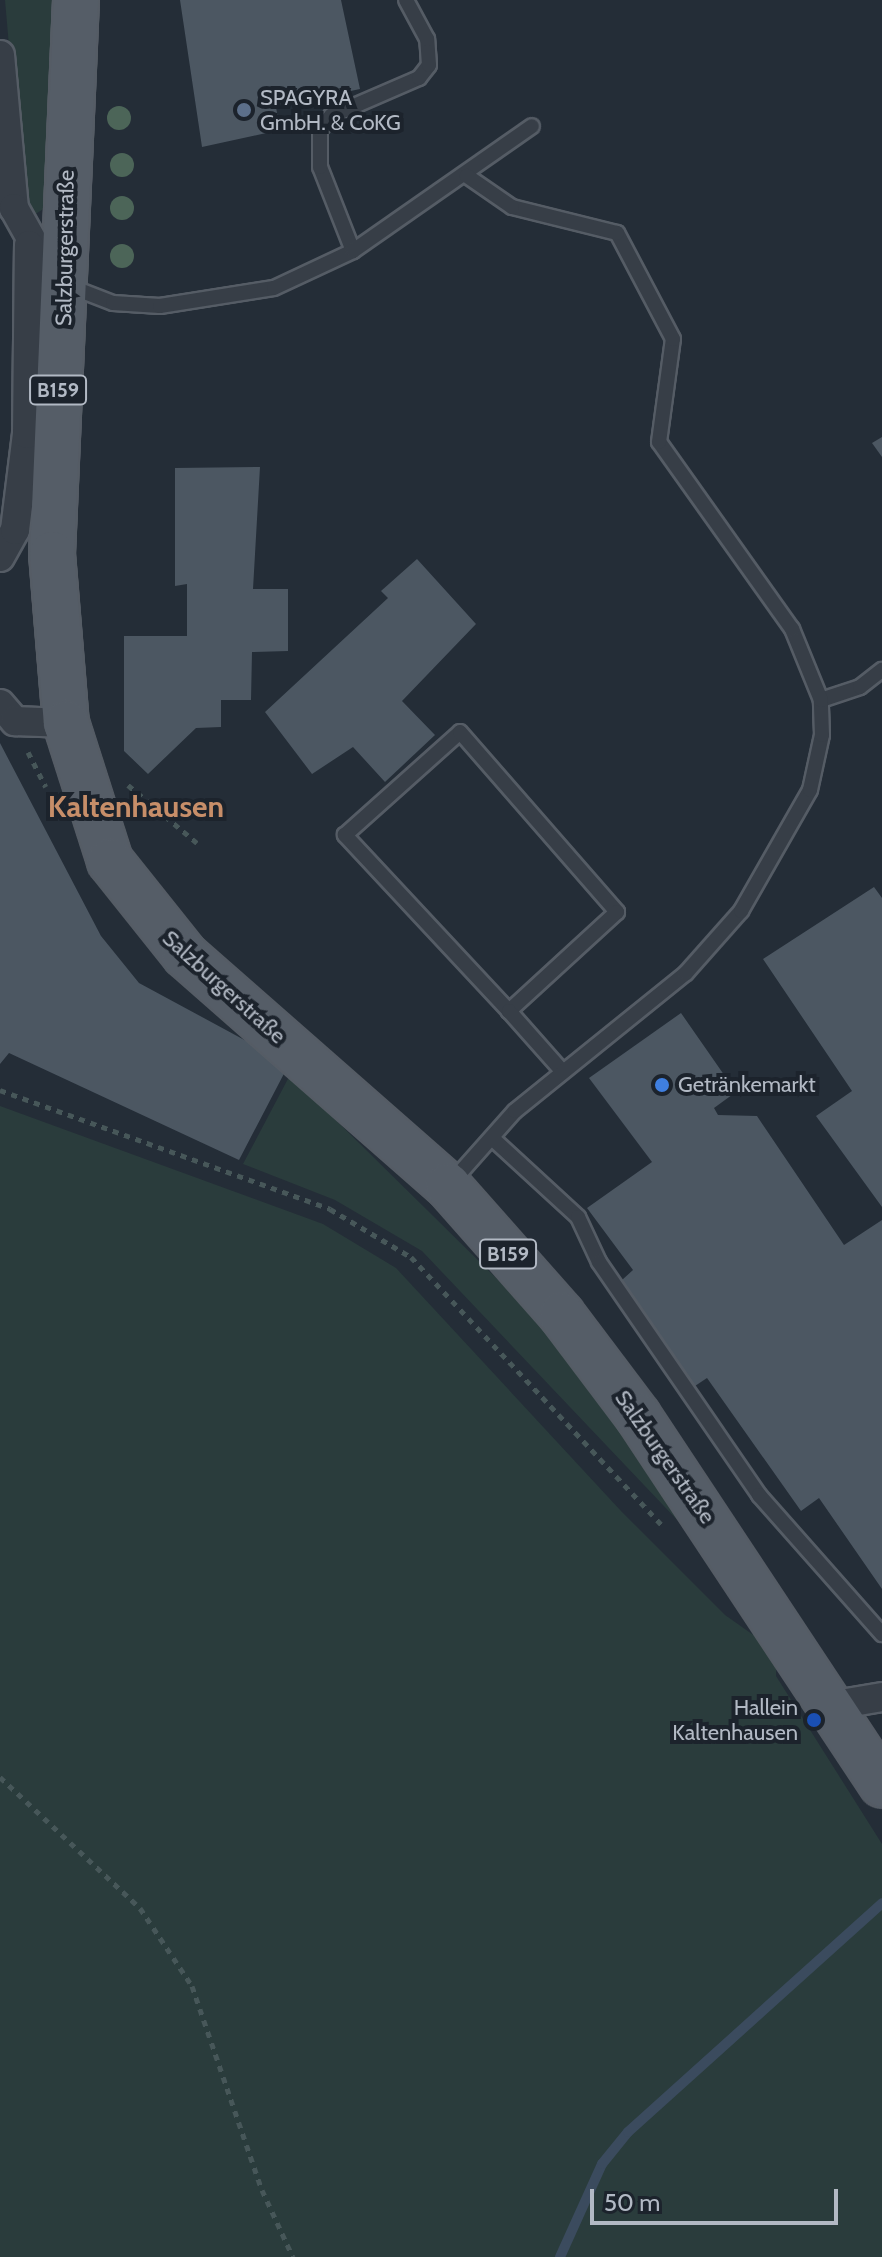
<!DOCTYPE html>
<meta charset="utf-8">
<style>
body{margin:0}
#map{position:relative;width:882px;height:2257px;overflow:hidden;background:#242d37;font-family:Cabin,sans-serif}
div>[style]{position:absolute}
.green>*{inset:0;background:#2a3c3c}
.stream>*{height:10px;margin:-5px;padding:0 5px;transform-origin:5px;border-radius:5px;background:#3b4b5e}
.building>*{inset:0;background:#4c5762}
.path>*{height:5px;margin-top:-2.5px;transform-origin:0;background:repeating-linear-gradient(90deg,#475759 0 6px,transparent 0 12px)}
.roads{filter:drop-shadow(2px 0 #555c65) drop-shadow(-2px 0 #555c65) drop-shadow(0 2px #555c65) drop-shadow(0 -2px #555c65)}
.lane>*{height:14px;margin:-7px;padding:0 7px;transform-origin:7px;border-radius:7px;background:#373e47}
.street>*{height:28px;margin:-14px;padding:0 14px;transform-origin:14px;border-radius:14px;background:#373e47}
.primary>*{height:44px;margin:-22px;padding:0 22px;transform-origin:22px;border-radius:22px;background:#555d67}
.trees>*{width:24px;height:24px;margin:-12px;border-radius:50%;background:#4c6558}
.dots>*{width:22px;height:22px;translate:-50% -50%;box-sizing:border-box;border:4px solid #1c232c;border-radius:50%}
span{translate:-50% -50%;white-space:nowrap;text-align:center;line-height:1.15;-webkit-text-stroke:8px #1c232c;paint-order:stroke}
.shield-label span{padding:2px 6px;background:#1c232c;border:2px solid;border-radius:6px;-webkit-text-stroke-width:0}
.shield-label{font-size:20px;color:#b2b9c4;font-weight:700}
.poi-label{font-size:22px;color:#b2b9c4}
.left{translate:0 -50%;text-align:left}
.right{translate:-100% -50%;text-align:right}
.street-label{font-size:22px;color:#b2b9c4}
.district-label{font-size:30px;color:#c78e69;font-weight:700}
.scale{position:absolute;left:590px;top:2189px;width:248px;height:36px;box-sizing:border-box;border:4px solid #b2b9c4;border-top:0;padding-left:10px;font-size:24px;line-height:28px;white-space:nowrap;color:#b2b9c4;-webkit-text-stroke:6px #1c232c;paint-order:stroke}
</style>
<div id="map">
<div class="green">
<i style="clip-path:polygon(5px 0,56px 0,48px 206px,34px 215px,22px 196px)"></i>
<i style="clip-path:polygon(290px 1075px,558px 1339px,718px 1563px,422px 1251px,335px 1200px,243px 1164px)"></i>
<i style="clip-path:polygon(0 1106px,323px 1224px,396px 1268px,621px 1511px,725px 1615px,776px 1651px,776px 1676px,882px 1844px,882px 2257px,0 2257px)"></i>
</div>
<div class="stream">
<i style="left:560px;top:2257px;width:102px;rotate:-65.7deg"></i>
<i style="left:602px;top:2164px;width:41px;rotate:-50.9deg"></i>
<i style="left:628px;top:2132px;width:342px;rotate:-42deg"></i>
</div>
<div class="building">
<i style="clip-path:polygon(180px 0,341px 0,360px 89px,276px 107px,280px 130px,202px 147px)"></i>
<i style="clip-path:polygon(882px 437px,882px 457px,872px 443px)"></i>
<i style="clip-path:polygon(260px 467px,253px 589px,288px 589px,288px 651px,252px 652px,251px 700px,221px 700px,221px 727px,196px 728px,148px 774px,124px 751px,124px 636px,187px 636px,187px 584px,175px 586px,175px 468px)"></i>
<i style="clip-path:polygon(417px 559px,476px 624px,402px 701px,435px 735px,385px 782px,353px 747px,312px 774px,265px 712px,388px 598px,381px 591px)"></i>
<i style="clip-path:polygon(0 743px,101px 936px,139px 983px,289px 1064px,239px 1160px,9px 1053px,0 1064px)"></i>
<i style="clip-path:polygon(874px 887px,882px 898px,882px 1207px,816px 1116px,852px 1091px,763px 959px)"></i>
<i style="clip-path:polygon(681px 1013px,736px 1092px,714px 1108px,718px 1115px,757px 1116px,844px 1245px,882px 1220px,882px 1589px,819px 1498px,801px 1511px,707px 1378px,695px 1386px,622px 1280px,633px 1270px,587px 1208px,652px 1162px,589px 1078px)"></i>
</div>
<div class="path">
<i style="left:28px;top:752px;width:39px;rotate:63deg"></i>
<i style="left:128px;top:785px;width:90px;rotate:40deg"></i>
<i style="left:0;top:1090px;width:351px;rotate:19.8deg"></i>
<i style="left:330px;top:1209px;width:94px;rotate:30.7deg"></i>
<i style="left:411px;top:1257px;width:366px;rotate:46.9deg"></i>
<i style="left:0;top:1777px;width:192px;rotate:43.1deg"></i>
<i style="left:140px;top:1908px;width:94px;rotate:56.3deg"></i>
<i style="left:192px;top:1986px;width:216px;rotate:71.1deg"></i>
<i style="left:262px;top:2190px;width:74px;rotate:65.2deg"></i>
</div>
<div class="roads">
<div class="lane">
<i style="left:353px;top:251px;width:90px;rotate:-111.4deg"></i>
<i style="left:320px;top:167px;width:37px;rotate:-90deg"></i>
<i style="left:320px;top:130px;width:18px;rotate:-52deg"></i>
<i style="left:331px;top:116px;width:96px;rotate:-23.4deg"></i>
<i style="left:419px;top:78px;width:16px;rotate:-52deg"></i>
<i style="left:429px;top:65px;width:26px;rotate:-94deg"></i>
<i style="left:427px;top:39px;width:44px;rotate:-118.3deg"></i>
<i style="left:69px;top:286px;width:47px;rotate:21.1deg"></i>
<i style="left:113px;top:303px;width:47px;rotate:3.7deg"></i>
<i style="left:160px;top:306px;width:115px;rotate:-9deg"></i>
<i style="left:274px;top:288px;width:87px;rotate:-25.1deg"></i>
<i style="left:353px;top:251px;width:218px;rotate:-34.9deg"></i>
<i style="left:821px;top:700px;width:41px;rotate:-18.4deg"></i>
<i style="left:860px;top:687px;width:28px;rotate:-38deg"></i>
<i style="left:509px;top:1011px;width:241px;rotate:-133deg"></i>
<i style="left:345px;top:835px;width:154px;rotate:-41.8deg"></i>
<i style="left:460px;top:732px;width:239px;rotate:48.9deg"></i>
<i style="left:617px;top:912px;width:147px;rotate:137.5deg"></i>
<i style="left:509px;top:1011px;width:81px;rotate:48.5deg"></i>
<i style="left:492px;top:1138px;width:117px;rotate:42.6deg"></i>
<i style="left:578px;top:1217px;width:50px;rotate:65deg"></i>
<i style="left:599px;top:1262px;width:283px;rotate:55.5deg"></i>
<i style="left:759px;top:1495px;width:186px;rotate:48.5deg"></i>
<i style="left:451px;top:1183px;width:96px;rotate:-48.4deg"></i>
<i style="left:515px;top:1111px;width:220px;rotate:-38.9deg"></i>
<i style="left:686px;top:973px;width:83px;rotate:-48.4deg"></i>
<i style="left:741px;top:911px;width:139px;rotate:-60.3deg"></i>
<i style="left:810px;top:790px;width:56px;rotate:-77.7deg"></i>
<i style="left:822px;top:735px;width:35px;rotate:-92deg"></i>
<i style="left:821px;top:700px;width:77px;rotate:-112.2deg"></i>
<i style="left:792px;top:629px;width:229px;rotate:-125.4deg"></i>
<i style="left:659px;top:442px;width:104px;rotate:-82.3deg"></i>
<i style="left:673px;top:339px;width:120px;rotate:-117.8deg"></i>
<i style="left:617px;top:233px;width:108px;rotate:-166.1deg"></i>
<i style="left:512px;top:207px;width:55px;rotate:-145.4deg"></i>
</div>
<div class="street">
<i style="left:0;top:55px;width:154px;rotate:84.8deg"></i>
<i style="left:14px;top:208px;width:57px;rotate:60.8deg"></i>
<i style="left:0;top:557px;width:31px;rotate:-61deg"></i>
<i style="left:15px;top:530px;width:97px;rotate:-82.9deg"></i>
<i style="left:27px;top:434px;width:189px;rotate:-89.4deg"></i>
<i style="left:0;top:704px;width:23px;rotate:49deg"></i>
<i style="left:15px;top:721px;width:51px;rotate:2.2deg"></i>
<i style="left:829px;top:1706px;width:54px;rotate:-9.6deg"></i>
</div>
<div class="primary">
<i style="left:76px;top:0;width:555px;rotate:92.48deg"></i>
<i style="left:52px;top:554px;width:170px;rotate:85.3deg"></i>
<i style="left:66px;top:723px;width:145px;rotate:72.3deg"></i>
<i style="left:110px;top:861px;width:120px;rotate:51.4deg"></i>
<i style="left:185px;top:955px;width:350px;rotate:41.3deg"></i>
<i style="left:448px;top:1186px;width:172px;rotate:48.5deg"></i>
<i style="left:562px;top:1315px;width:126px;rotate:53deg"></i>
<i style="left:638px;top:1416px;width:442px;rotate:56.5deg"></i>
</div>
</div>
<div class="trees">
<i style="left:119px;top:118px"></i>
<i style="left:122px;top:165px"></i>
<i style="left:122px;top:208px"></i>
<i style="left:122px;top:256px"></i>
</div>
<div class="dots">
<i style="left:244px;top:110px;background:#5c6f8a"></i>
<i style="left:662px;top:1085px;background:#3f7fe0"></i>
<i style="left:814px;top:1720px;background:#1a4fb4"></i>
</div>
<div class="shield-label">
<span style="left:58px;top:390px">B159</span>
<span style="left:508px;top:1254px">B159</span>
</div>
<div class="poi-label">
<span class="left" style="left:260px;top:110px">SPAGYRA<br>GmbH. &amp; CoKG</span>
<span class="left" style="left:678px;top:1085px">Getränkemarkt</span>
<span class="right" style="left:798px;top:1720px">Hallein<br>Kaltenhausen</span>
</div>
<div class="street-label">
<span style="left:65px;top:248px;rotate:-89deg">Salzburgerstraße</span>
<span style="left:224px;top:987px;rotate:42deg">Salzburgerstraße</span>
<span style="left:665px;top:1457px;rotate:55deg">Salzburgerstraße</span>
</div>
<div class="district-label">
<span style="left:136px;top:807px">Kaltenhausen</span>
</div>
<div class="scale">50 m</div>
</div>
